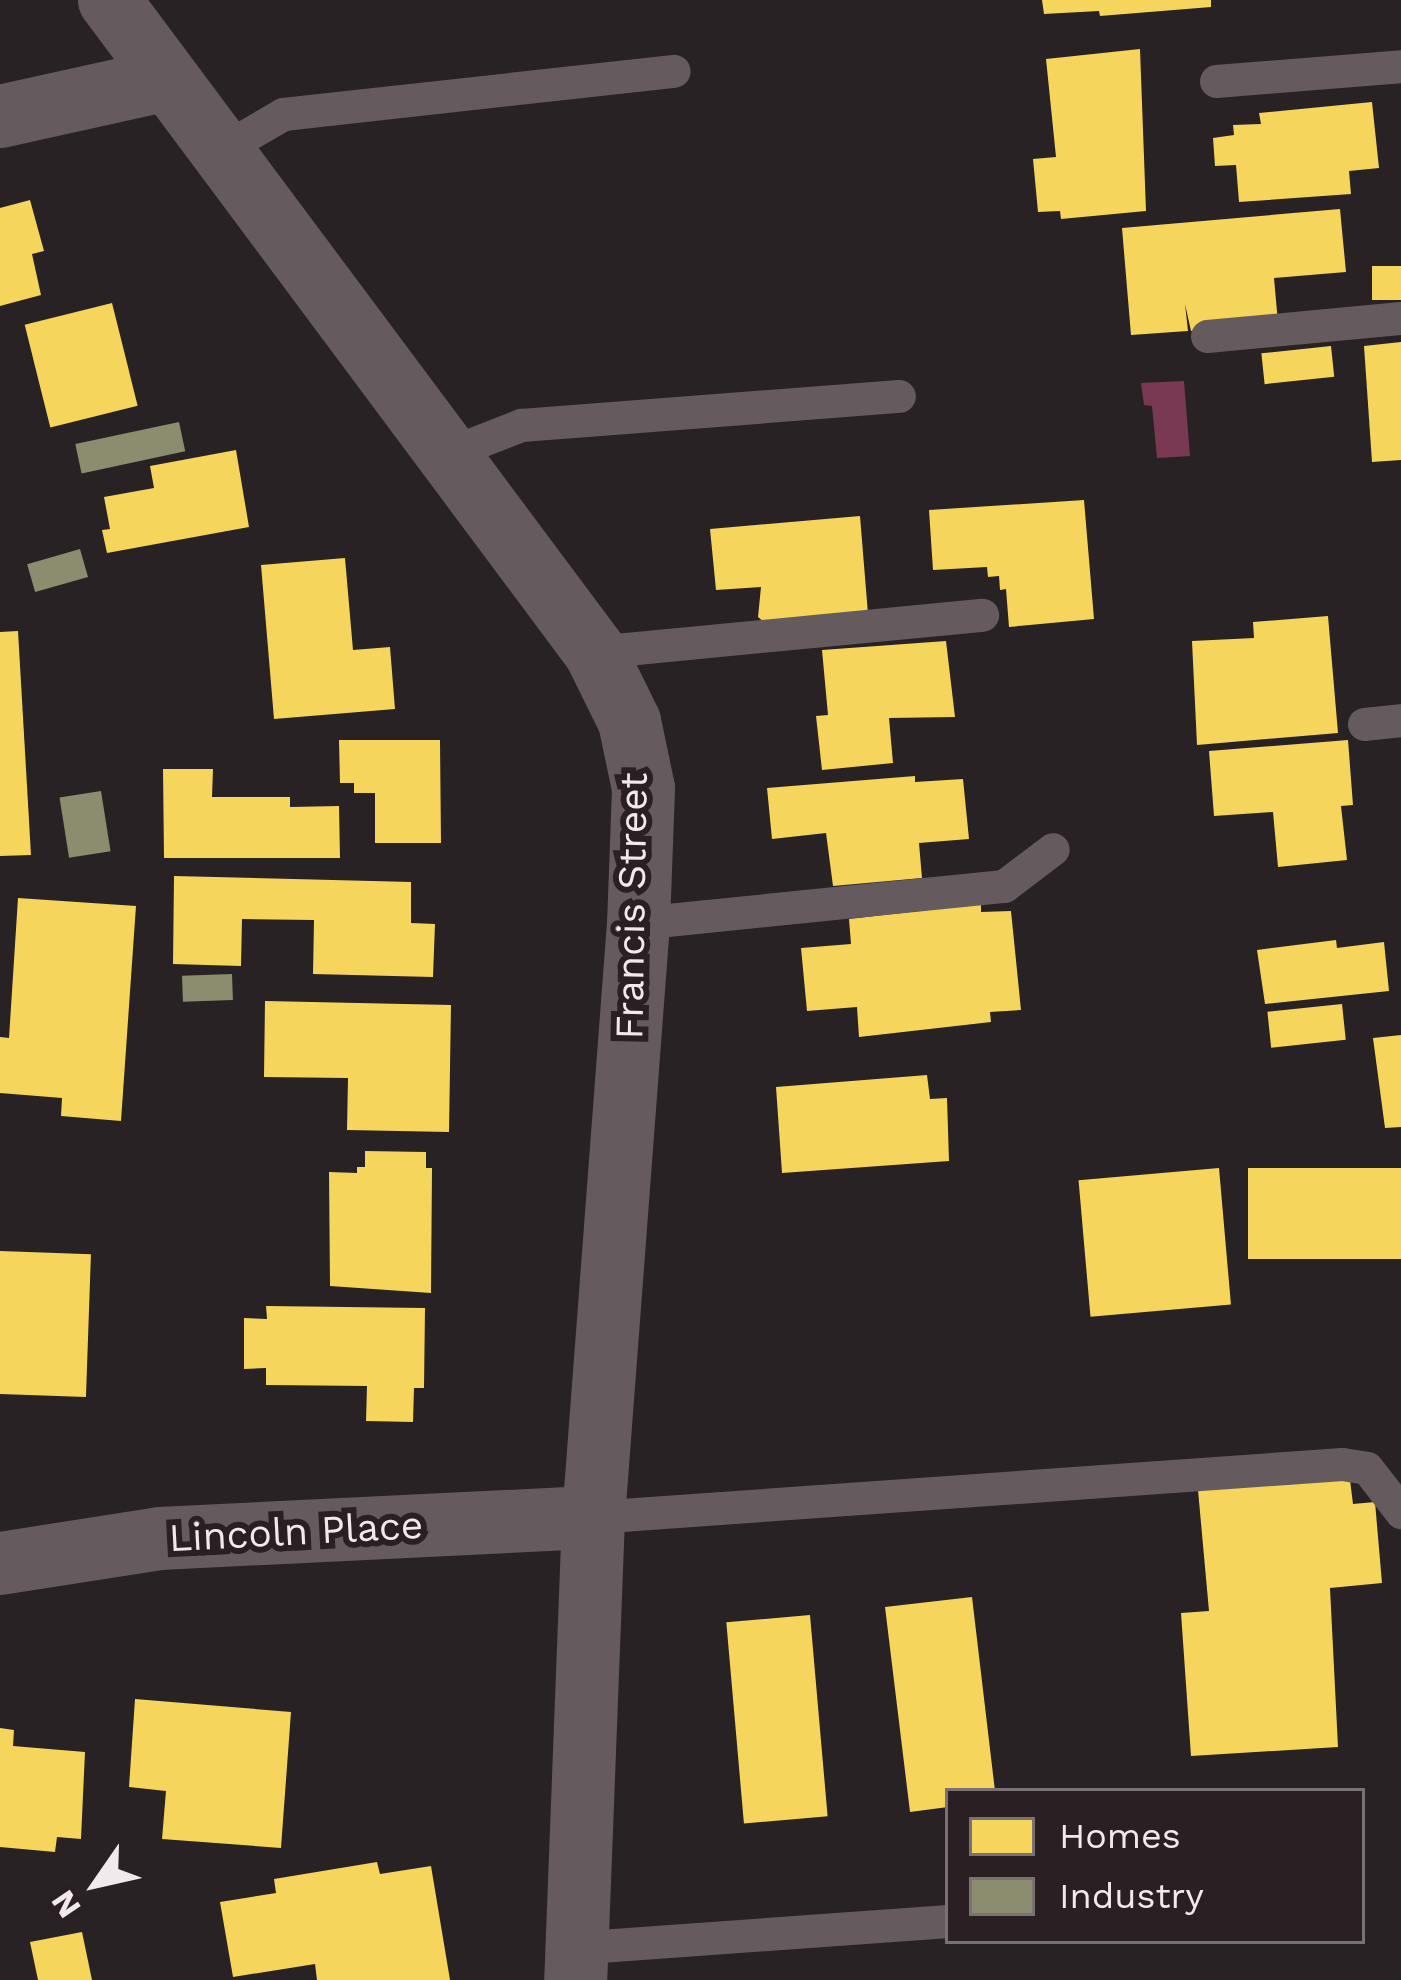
<!DOCTYPE html>
<style>
body{margin:0}
#map{position:relative;width:1401px;height:1980px;overflow:hidden;background:#282224;font-family:"Work Sans",sans-serif}
div>[style]{position:absolute}
.water>*{inset:0;background:#7a3952}
.homes>*{inset:0;background:#f6d55c;transform-origin:0 0}
.industry>*{inset:0;background:#8c8c6e;transform-origin:0 0}
.lane>*{height:33px;margin:-16.5px;padding:0 16.5px;transform-origin:16.5px;border-radius:16.5px;background:#655b5f}
.street>*{height:63px;margin:-31.5px;padding:0 31.5px;transform-origin:31.5px;border-radius:31.5px;background:#655b5f}
span{translate:-50% -50%;white-space:nowrap;text-align:center;line-height:1.15;-webkit-text-stroke:12px #2a2023;paint-order:stroke}
.street-label{font-size:39px;color:#f1eaec}
.legend{position:absolute;left:945px;top:1788px;width:420px;height:156px;box-sizing:border-box;background:#2a2023;border:3px solid #7a7173;margin:0;padding:15px 21px;list-style:none;font-size:36px;color:#f1eaec}
.legend li{display:flex;align-items:center;gap:24px;height:60px}
.legend b{width:60px;border:3px solid #7a7173}
.north{position:absolute;left:36px;top:1824px;width:120px;height:120px;-webkit-text-stroke:9px #2a2023;paint-order:stroke;rotate:236deg;font-size:33px;font-weight:700;line-height:48px;text-align:center;color:#f1eaec}
.north::after{content:'';display:block;margin:auto;width:42px;height:54px;background:#f1eaec;clip-path:polygon(50% 0,100% 100%,50% 72%,0 100%)}
</style>
<div id="map">
<div class="water">
<i style="clip-path:polygon(1184px 381px,1190px 456px,1157px 458px,1152px 406px,1144px 405px,1141px 383px)"></i>
</div>
<div class="homes">
<i style="clip-path:polygon(1042px 0,1211px 0,1211px 7px,1100px 16px,1099px 11px,1044px 14px)"></i>
<i style="clip-path:polygon(1140px 49px,1146px 211px,1061px 219px,1060px 211px,1038px 212px,1033px 159px,1056px 157px,1046px 59px)"></i>
<i style="clip-path:polygon(1372px 102px,1379px 168px,1349px 171px,1351px 194px,1239px 202px,1236px 165px,1215px 166px,1213px 138px,1234px 135px,1233px 125px,1261px 124px,1259px 113px)"></i>
<i style="clip-path:polygon(30px 200px,44px 251px,32px 254px,41px 295px,0 306px,0 208px)"></i>
<i style="clip-path:polygon(1340px 209px,1346px 272px,1274px 278px,1278px 323px,1191px 331px,1185px 304px,1188px 331px,1131px 335px,1122px 228px)"></i>
<i style="left:1401px;top:266px;width:34px;height:29px;rotate:90deg"></i>
<i style="left:112px;top:303px;width:106px;height:90px;rotate:76deg"></i>
<i style="clip-path:polygon(1401px 342px,1401px 460px,1372px 462px,1364px 346px)"></i>
<i style="left:1331px;top:346px;width:31px;height:70px;rotate:84deg"></i>
<i style="clip-path:polygon(236px 450px,249px 527px,107px 553px,102px 530px,110px 529px,104px 497px,154px 488px,150px 466px)"></i>
<i style="clip-path:polygon(1084px 500px,1094px 619px,1009px 627px,1006px 589px,1000px 590px,999px 576px,988px 577px,987px 567px,933px 570px,929px 510px)"></i>
<i style="clip-path:polygon(860px 516px,868px 614px,771px 628px,758px 617px,761px 587px,716px 590px,710px 529px)"></i>
<i style="clip-path:polygon(345px 558px,353px 650px,390px 647px,395px 709px,274px 719px,261px 565px)"></i>
<i style="clip-path:polygon(1328px 616px,1338px 733px,1197px 745px,1192px 641px,1254px 638px,1253px 622px)"></i>
<i style="clip-path:polygon(18px 631px,31px 855px,0 856px,0 632px)"></i>
<i style="clip-path:polygon(946px 641px,955px 717px,889px 718px,893px 763px,822px 770px,816px 716px,828px 715px,822px 650px)"></i>
<i style="clip-path:polygon(339px 740px,440px 740px,441px 843px,375px 843px,375px 793px,354px 793px,354px 783px,340px 783px)"></i>
<i style="clip-path:polygon(1348px 740px,1353px 805px,1341px 806px,1347px 860px,1278px 867px,1273px 812px,1214px 816px,1209px 751px)"></i>
<i style="clip-path:polygon(163px 769px,213px 769px,212px 797px,290px 797px,290px 807px,339px 806px,340px 858px,164px 858px)"></i>
<i style="clip-path:polygon(915px 776px,915px 782px,963px 779px,969px 839px,919px 843px,922px 878px,833px 886px,826px 833px,772px 839px,767px 788px)"></i>
<i style="clip-path:polygon(174px 876px,411px 882px,411px 923px,435px 924px,433px 977px,313px 974px,314px 920px,242px 919px,241px 966px,173px 964px)"></i>
<i style="clip-path:polygon(18px 898px,136px 906px,121px 1121px,61px 1116px,62px 1098px,0 1093px,0 1037px,9px 1038px)"></i>
<i style="clip-path:polygon(981px 904px,981px 912px,1011px 911px,1021px 1010px,990px 1012px,991px 1022px,859px 1037px,857px 1007px,807px 1011px,801px 948px,851px 944px,849px 919px)"></i>
<i style="clip-path:polygon(1336px 940px,1337px 948px,1384px 942px,1389px 991px,1265px 1004px,1257px 950px)"></i>
<i style="clip-path:polygon(265px 1001px,451px 1005px,449px 1132px,347px 1130px,348px 1078px,264px 1077px)"></i>
<i style="left:1342px;top:1004px;width:36px;height:75px;rotate:84deg"></i>
<i style="clip-path:polygon(1401px 1035px,1401px 1127px,1385px 1128px,1373px 1038px)"></i>
<i style="clip-path:polygon(927px 1075px,930px 1099px,947px 1098px,949px 1161px,782px 1173px,776px 1087px)"></i>
<i style="clip-path:polygon(365px 1151px,426px 1152px,426px 1168px,432px 1168px,431px 1293px,330px 1286px,329px 1172px,357px 1173px,357px 1167px,365px 1167px)"></i>
<i style="left:1219px;top:1168px;width:137px;height:141px;rotate:85deg"></i>
<i style="left:1401px;top:1168px;width:91px;height:153px;rotate:90deg"></i>
<i style="left:0;top:1251px;width:91px;height:143px;rotate:2deg"></i>
<i style="clip-path:polygon(266px 1306px,425px 1308px,424px 1388px,414px 1388px,413px 1422px,366px 1421px,367px 1386px,266px 1385px,266px 1368px,244px 1369px,244px 1318px,267px 1319px)"></i>
<i style="clip-path:polygon(1317px 1480px,1350px 1480px,1353px 1504px,1375px 1502px,1382px 1583px,1330px 1588px,1338px 1747px,1191px 1756px,1181px 1613px,1209px 1611px,1198px 1490px)"></i>
<i style="clip-path:polygon(972px 1597px,995px 1791px,948px 1791px,948px 1807px,910px 1812px,885px 1607px)"></i>
<i style="left:810px;top:1615px;width:202px;height:84px;rotate:85deg"></i>
<i style="clip-path:polygon(135px 1699px,291px 1712px,281px 1848px,162px 1839px,166px 1791px,129px 1787px)"></i>
<i style="clip-path:polygon(0 1728px,14px 1730px,13px 1746px,85px 1752px,81px 1839px,57px 1837px,55px 1852px,0 1847px)"></i>
<i style="clip-path:polygon(377px 1862px,380px 1874px,431px 1866px,450px 1980px,317px 1980px,315px 1964px,233px 1977px,220px 1902px,276px 1893px,274px 1879px)"></i>
<i style="clip-path:polygon(82px 1932px,92px 1980px,38px 1980px,30px 1942px)"></i>
</div>
<div class="industry">
<i style="left:179px;top:422px;width:30px;height:106px;rotate:78deg"></i>
<i style="left:80px;top:549px;width:29px;height:55px;rotate:74deg"></i>
<i style="left:101px;top:791px;width:61px;height:42px;rotate:81deg"></i>
<i style="left:232px;top:974px;width:26px;height:50px;rotate:88deg"></i>
</div>
<div class="lane">
<i style="left:1216px;top:81px;width:186px;rotate:-4.6deg"></i>
<i style="left:221px;top:150px;width:72px;rotate:-30.1deg"></i>
<i style="left:283px;top:114px;width:393px;rotate:-6.3deg"></i>
<i style="left:1207px;top:336px;width:195px;rotate:-5.3deg"></i>
<i style="left:444px;top:455px;width:83px;rotate:-21.3deg"></i>
<i style="left:521px;top:425px;width:379px;rotate:-4.4deg"></i>
<i style="left:595px;top:652px;width:389px;rotate:-5.5deg"></i>
<i style="left:1364px;top:724px;width:37px;rotate:-6deg"></i>
<i style="left:638px;top:923px;width:368px;rotate:-5.8deg"></i>
<i style="left:1004px;top:886px;width:61px;rotate:-37.1deg"></i>
<i style="left:593px;top:1517px;width:751px;rotate:-4.05deg"></i>
<i style="left:1342px;top:1464px;width:25px;rotate:9deg"></i>
<i style="left:1367px;top:1468px;width:56px;rotate:52.3deg"></i>
<i style="left:572px;top:1948px;width:377px;rotate:-4.1deg"></i>
</div>
<div class="street">
<i style="left:109px;top:0;width:813px;rotate:53.3deg"></i>
<i style="left:595px;top:652px;width:77px;rotate:63.8deg"></i>
<i style="left:629px;top:721px;width:68px;rotate:78.2deg"></i>
<i style="left:643px;top:788px;width:135px;rotate:92.1deg"></i>
<i style="left:638px;top:923px;width:596px;rotate:94.33deg"></i>
<i style="left:593px;top:1517px;width:463px;rotate:92.2deg"></i>
<i style="left:0;top:116px;width:171px;rotate:-12.5deg"></i>
<i style="left:0;top:1563px;width:161px;rotate:-8.9deg"></i>
<i style="left:159px;top:1538px;width:435px;rotate:-2.8deg"></i>
</div>
<div class="street-label">
<span style="left:632px;top:906px;rotate:-89deg">Francis Street</span>
<span style="left:296px;top:1532px;rotate:-3deg">Lincoln Place</span>
</div>
<ul class="legend">
<li><b style="height:33px;background:#f6d55c"></b>Homes</li>
<li><b style="height:33px;background:#8c8c6e"></b>Industry</li>
</ul>
<div class="north">N</div>
</div>
